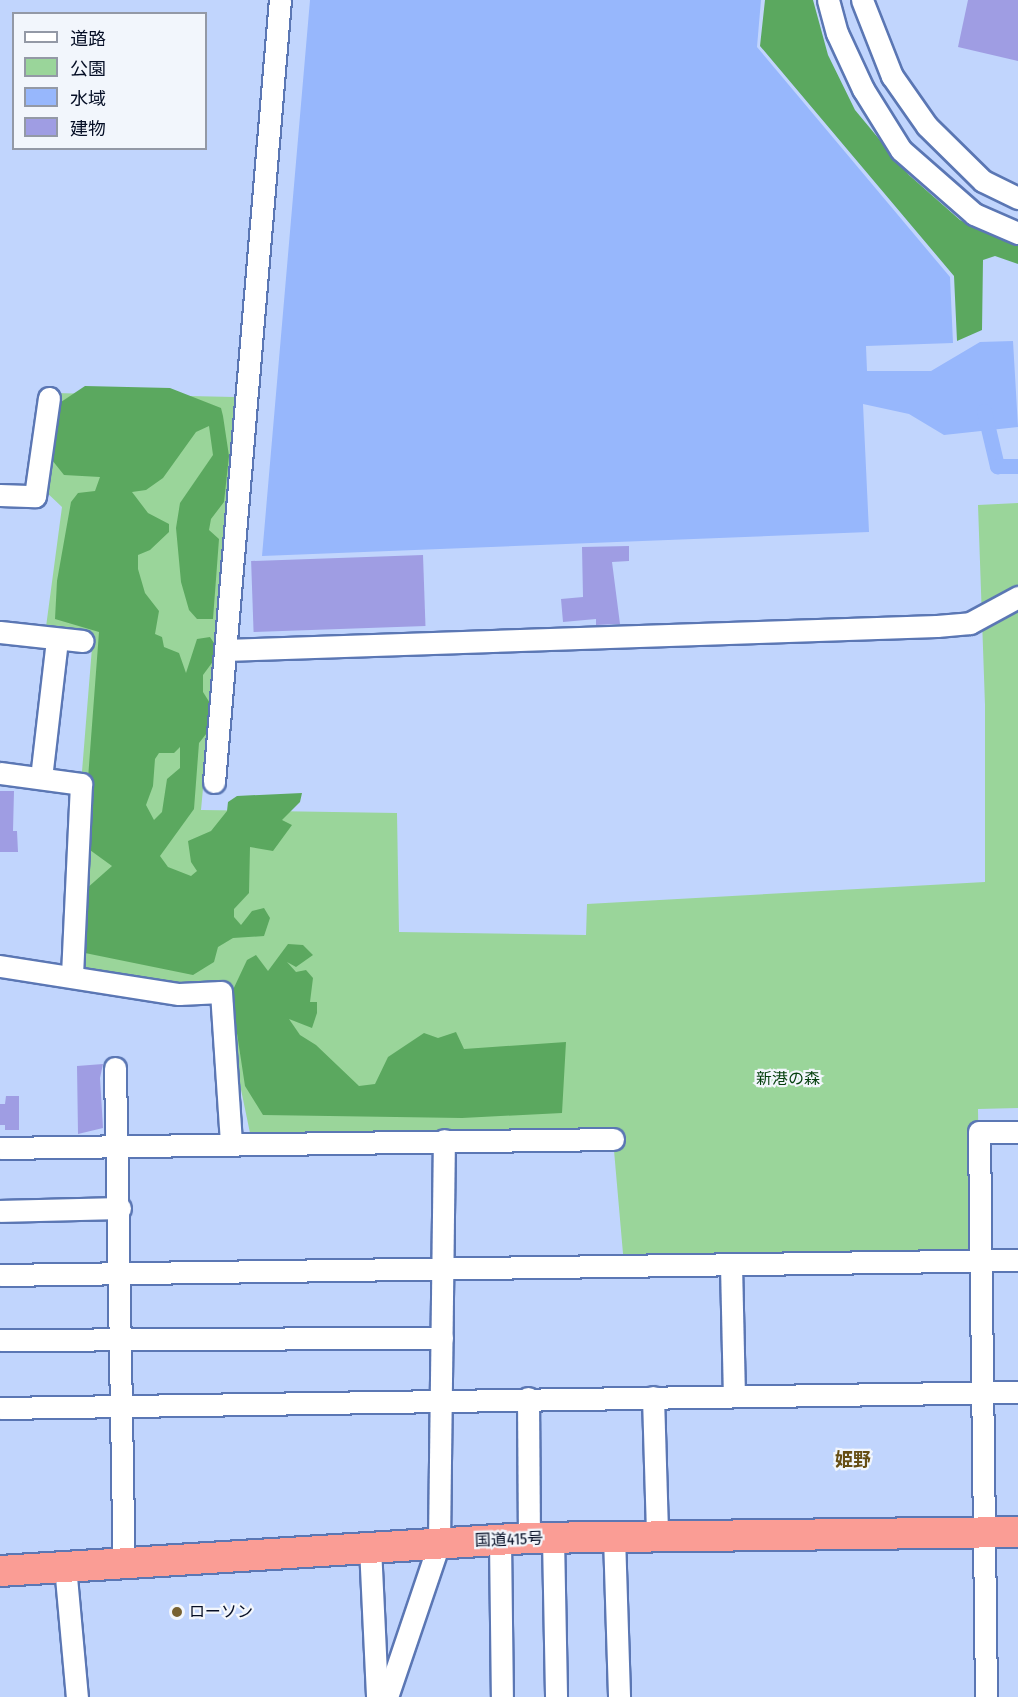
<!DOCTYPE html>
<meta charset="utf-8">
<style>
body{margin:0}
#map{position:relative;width:1018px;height:1697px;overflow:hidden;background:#c1d5fd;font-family:"Fira Sans Condensed","Noto Sans JP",sans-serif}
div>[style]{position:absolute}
.green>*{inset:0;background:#9ad59a}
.forest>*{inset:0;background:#5ba85f}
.water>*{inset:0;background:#97b7fc}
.canal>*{height:15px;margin:-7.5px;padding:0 7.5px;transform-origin:7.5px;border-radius:7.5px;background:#97b7fc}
.building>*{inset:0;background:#9f9de3;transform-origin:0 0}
.roads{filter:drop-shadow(2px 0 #5b77b4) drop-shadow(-2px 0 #5b77b4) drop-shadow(0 2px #5b77b4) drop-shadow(0 -2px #5b77b4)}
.minor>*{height:21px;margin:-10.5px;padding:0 10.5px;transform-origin:10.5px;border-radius:10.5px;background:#fff}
.highway>*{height:30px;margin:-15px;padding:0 15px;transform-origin:15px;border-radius:15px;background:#fa9d95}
.dots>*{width:16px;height:16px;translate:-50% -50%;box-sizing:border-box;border:3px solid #f2f6fc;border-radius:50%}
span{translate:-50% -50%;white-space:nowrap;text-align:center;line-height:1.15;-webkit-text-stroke:4.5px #f2f6fc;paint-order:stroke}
.park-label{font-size:16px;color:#043f0d}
.street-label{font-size:16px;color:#050e25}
.poi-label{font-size:16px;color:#050e25}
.left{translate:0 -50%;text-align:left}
.neighbourhood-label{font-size:18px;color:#664e14;font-weight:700}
.legend{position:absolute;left:12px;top:12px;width:195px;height:138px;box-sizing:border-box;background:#f2f6fc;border:2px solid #9399a6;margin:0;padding:8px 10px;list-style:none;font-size:18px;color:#050e25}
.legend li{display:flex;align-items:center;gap:12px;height:30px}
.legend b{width:30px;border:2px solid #9399a6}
</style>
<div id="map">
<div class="green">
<i style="clip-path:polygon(54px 393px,234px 397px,235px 442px,201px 810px,397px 813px,399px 932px,586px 935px,587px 904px,985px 882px,985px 705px,978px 505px,1018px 503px,1018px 1108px,978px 1109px,980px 1261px,624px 1265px,613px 1139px,444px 1140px,250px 1133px,221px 993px,72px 977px,81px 784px,93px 635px,46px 627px,62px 507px,43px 489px)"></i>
</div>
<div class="forest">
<i style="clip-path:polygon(765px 0,813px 0,828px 55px,855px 110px,909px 175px,960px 220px,1018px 246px,1018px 264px,995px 256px,983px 260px,982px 330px,957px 341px,954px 276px,760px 46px)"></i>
<i style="clip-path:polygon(evenodd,85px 386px,170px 388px,221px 408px,223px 416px,229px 456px,224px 502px,211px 519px,209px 530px,219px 539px,213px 619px,197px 619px,189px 610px,181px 582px,176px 528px,180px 503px,213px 455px,209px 426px,196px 432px,163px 478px,146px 490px,132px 492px,148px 513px,169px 524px,169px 532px,150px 550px,138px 555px,138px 569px,145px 593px,159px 611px,155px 634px,162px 637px,164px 647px,179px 653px,186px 673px,197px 639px,210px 637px,220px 652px,203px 675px,203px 692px,213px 708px,214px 724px,199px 743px,194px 809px,160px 856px,168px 867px,191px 876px,197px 871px,191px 862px,188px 841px,211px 831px,227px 811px,228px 802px,237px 796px,302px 793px,300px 802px,282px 820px,292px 825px,273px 851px,250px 847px,249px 893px,234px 909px,234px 917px,241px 925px,252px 911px,264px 908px,270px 918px,264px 936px,233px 938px,218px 947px,214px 962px,193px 975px,85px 953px,86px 889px,112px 866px,83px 845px,99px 632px,55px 619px,57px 581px,71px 502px,78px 493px,95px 491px,100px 477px,64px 475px,52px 460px,58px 404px,85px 386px,180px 747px,180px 768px,167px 779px,162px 812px,154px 820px,146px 805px,153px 786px,155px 759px,159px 753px,174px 753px,180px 747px)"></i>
<i style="clip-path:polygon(288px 944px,303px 945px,313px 955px,296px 967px,287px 962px,296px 972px,306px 970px,313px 978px,310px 1002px,317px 1002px,317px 1013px,312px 1028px,289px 1019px,300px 1035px,316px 1045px,359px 1086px,375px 1084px,388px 1057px,424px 1033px,438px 1038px,456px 1032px,464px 1049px,566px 1042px,562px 1113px,462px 1118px,263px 1115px,245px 1086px,231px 994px,247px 960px,256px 955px,268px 971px)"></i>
</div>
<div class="water">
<i style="clip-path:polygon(310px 0,761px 0,757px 47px,950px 277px,953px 343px,866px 346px,867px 371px,931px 371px,980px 342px,1013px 341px,1018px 427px,944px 435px,909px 414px,863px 404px,869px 532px,262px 556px)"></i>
</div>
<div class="canal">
<i style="left:984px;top:411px;width:57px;rotate:76.7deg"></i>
<i style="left:997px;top:466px;width:21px"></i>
</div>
<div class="building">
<i style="clip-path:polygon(968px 0,1018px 0,1018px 61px,958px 47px)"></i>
<i style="clip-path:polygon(629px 546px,629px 561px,612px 562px,620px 624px,596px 625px,596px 619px,563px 622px,561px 599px,583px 597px,582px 547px)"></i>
<i style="left:423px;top:555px;width:71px;height:172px;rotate:88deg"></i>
<i style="clip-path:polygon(0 791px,14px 791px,13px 831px,17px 831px,18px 852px,0 852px)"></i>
<i style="clip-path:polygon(103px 1064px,100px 1078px,103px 1128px,78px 1134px,77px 1066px)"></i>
<i style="clip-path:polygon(6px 1096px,19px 1096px,19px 1130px,5px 1130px,5px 1125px,0 1125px,0 1104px,5px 1104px)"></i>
</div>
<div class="roads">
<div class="minor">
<i style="left:828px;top:0;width:34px;rotate:75deg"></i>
<i style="left:837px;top:33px;width:62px;rotate:65.1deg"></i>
<i style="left:863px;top:89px;width:72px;rotate:58.1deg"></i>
<i style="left:901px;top:150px;width:97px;rotate:41.2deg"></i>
<i style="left:974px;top:214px;width:48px;rotate:23.4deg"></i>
<i style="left:862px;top:0;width:82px;rotate:68.5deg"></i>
<i style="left:892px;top:76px;width:61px;rotate:55deg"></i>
<i style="left:927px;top:126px;width:78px;rotate:44.5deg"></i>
<i style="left:983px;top:181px;width:39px;rotate:26deg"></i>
<i style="left:0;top:495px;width:35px;rotate:2deg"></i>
<i style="left:35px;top:496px;width:99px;rotate:-81.9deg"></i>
<i style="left:0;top:632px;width:83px;rotate:6.2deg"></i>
<i style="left:225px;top:650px;width:712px;rotate:-1.93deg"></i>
<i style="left:937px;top:626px;width:33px;rotate:-5deg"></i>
<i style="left:970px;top:623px;width:55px;rotate:-28.4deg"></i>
<i style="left:0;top:773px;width:82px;rotate:7.7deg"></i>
<i style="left:81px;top:784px;width:193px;rotate:92.7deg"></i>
<i style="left:41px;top:778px;width:140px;rotate:-83.4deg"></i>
<i style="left:214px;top:782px;width:785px;rotate:-85.18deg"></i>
<i style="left:0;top:966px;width:181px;rotate:8.9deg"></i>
<i style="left:179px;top:994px;width:42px;rotate:-2.7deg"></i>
<i style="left:221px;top:992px;width:151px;rotate:86.2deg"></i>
<i style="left:115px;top:1068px;width:494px;rotate:89deg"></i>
<i style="left:0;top:1148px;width:613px;rotate:-0.84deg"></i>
<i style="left:0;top:1211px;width:120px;rotate:-1.4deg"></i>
<i style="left:731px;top:1265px;width:131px;rotate:88.7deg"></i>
<i style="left:0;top:1275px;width:1018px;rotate:-0.84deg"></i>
<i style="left:0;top:1340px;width:442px;rotate:-0.3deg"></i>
<i style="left:653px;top:1397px;width:138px;rotate:88.3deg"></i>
<i style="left:528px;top:1398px;width:140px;rotate:89.6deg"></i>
<i style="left:0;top:1408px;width:1018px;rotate:-0.9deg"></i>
<i style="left:614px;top:1536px;width:161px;rotate:88.2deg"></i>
<i style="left:553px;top:1538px;width:159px;rotate:88.9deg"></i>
<i style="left:500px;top:1540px;width:157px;rotate:89.3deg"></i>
<i style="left:370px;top:1547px;width:150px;rotate:87.3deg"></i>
<i style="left:65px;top:1566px;width:132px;rotate:84.8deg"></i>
<i style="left:387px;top:1697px;width:163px;rotate:-71.3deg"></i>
<i style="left:439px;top:1543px;width:403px;rotate:-89.3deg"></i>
<i style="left:986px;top:1697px;width:565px;rotate:-90.71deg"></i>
<i style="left:979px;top:1132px;width:39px"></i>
</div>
<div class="highway">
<i style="left:0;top:1571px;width:530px;rotate:-3.57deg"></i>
<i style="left:529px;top:1538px;width:489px;rotate:-0.7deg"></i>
</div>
</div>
<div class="dots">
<i style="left:177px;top:1612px;background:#776131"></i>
</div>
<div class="park-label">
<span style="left:788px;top:1079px">新港の森</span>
</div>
<div class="street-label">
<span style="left:509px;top:1540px;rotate:-2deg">国道415号</span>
</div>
<div class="poi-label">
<span class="left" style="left:189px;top:1612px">ローソン</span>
</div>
<div class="neighbourhood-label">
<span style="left:853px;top:1460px">姫野</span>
</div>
<ul class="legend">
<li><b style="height:8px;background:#fff"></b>道路</li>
<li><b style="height:16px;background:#9ad59a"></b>公園</li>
<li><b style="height:16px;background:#97b7fc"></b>水域</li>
<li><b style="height:16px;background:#9f9de3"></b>建物</li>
</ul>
</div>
